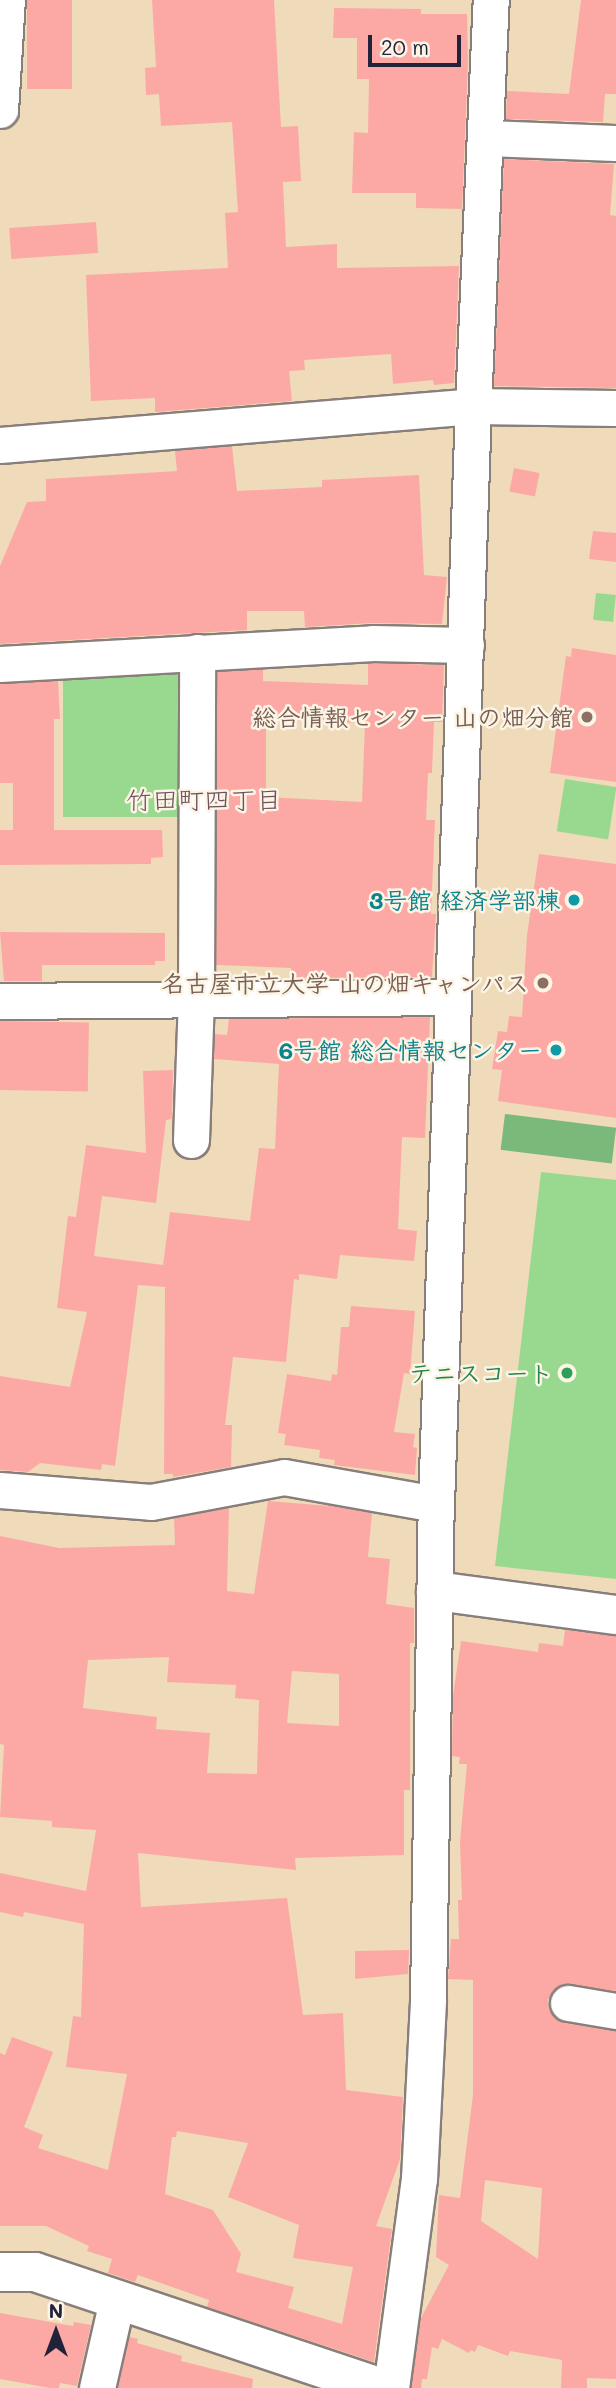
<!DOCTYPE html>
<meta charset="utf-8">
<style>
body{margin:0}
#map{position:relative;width:616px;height:2388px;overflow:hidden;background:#efdbb9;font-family:Mali,"Klee One",sans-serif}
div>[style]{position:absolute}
.green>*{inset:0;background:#99d98f;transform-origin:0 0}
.forest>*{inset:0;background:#7ab97a;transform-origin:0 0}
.building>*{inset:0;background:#fca9a6;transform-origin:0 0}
.roads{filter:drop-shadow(2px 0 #887e7a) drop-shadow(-2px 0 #887e7a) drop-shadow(0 2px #887e7a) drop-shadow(0 -2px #887e7a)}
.street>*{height:35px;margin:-17.5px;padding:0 17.5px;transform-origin:17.5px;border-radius:17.5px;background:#fff}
.secondary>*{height:38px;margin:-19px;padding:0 19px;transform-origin:19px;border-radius:19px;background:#fff}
.dots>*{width:19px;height:19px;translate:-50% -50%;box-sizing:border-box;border:4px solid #fcf5e5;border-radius:50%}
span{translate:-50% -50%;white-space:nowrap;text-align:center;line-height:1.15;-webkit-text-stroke:5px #fcf5e5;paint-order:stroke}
.education-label{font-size:24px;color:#785e54;font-weight:700}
.right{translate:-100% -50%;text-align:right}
.culture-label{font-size:24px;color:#0d838f;font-weight:700}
.leisure-label{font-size:24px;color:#27864d;font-weight:700}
.neighbourhood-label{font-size:26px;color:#6e5160}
.north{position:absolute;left:21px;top:2297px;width:70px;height:70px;-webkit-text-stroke:5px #fcf5e5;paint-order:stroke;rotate:0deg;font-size:19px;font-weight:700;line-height:28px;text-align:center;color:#22223b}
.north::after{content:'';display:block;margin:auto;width:24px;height:32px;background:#22223b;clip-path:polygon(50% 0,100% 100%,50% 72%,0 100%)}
.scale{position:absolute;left:368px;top:35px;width:93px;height:32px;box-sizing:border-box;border:4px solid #22223b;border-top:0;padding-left:9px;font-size:21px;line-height:24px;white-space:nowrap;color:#22223b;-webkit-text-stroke:5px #fcf5e5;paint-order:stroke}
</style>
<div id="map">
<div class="green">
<i style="left:596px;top:593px;width:20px;height:27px;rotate:6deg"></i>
<i style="left:184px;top:668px;width:149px;height:121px;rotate:90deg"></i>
<i style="left:565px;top:779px;width:52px;height:53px;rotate:9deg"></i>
<i style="clip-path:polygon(541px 1172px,616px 1180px,616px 1579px,495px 1566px)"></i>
</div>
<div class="forest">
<i style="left:505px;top:1114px;width:112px;height:36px;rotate:7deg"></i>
</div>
<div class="building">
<i style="left:27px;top:0;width:45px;height:89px"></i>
<i style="clip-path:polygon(152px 0,274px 0,281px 127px,298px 126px,301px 181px,283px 182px,286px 247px,337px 244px,337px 268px,459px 266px,454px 383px,434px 385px,433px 380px,393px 384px,391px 354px,304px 360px,305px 370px,289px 371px,292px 401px,155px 412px,155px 398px,91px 401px,86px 275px,228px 268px,225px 213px,238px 212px,232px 122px,161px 126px,159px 94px,146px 95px,145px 68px,156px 67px)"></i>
<i style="clip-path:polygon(581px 0,616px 0,616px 94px,605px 94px,603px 122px,506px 119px,507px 91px,569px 94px)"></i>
<i style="clip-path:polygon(334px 8px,421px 9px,421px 14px,467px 14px,468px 62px,462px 209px,416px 208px,416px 193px,352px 193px,354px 132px,368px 133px,369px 79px,357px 79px,357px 38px,333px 38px)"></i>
<i style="clip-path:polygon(504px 159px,614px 164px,610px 215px,616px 216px,616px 388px,494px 386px)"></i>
<i style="left:96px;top:222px;width:31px;height:87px;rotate:86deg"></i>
<i style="clip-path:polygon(232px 446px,237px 491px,322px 487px,322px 480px,419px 475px,424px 575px,447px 577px,442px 624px,372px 623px,305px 627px,304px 611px,247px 611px,247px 630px,0 644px,0 566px,27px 502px,46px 501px,46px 479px,177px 471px,175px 451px)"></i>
<i style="left:514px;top:468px;width:26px;height:24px;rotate:11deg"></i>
<i style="clip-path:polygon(593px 531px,616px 533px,616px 562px,589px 559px)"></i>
<i style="clip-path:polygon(572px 648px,616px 655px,616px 782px,550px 773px,566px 656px,571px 657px)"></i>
<i style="clip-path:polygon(evenodd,368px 663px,444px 665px,442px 722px,434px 722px,432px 773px,428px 773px,426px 820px,435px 820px,431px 914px,436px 914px,432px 977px,291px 978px,291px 968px,216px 965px,217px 672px,263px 669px,263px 681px,368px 685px,368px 663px,266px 720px,365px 723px,362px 802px,266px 797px,266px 720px)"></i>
<i style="clip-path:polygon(58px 681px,60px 719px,54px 719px,54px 830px,162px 830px,163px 857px,151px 858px,151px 864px,0 865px,0 830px,13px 830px,13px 783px,0 783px,0 684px)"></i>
<i style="clip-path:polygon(539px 854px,616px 864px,616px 1118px,498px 1101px,502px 1070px,492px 1069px,498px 1031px,507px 1032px,509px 1016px,522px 1017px,527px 935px)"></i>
<i style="clip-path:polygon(0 932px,165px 933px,165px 961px,155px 961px,155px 965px,42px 965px,42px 981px,4px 981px)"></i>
<i style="clip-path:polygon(430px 1017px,425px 1138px,402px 1137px,398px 1229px,417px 1231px,414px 1261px,340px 1255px,337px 1279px,299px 1274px,299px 1280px,294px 1279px,286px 1362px,233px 1357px,225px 1425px,232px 1425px,231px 1467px,173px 1477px,173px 1474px,164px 1474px,165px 1287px,138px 1285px,115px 1466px,102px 1464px,101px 1470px,40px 1463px,28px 1472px,0 1470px,0 1376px,70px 1387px,87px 1312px,57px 1308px,68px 1216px,76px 1217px,86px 1145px,146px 1153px,143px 1071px,173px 1070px,172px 1115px,171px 1119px,166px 1120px,156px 1203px,102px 1196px,94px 1256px,163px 1265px,170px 1212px,250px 1221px,259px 1148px,275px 1149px,279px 1064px,214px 1059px,215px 1034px,227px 1035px,229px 1019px)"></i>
<i style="left:0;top:1021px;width:89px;height:69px;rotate:1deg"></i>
<i style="clip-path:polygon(351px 1306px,415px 1311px,410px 1374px,404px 1373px,394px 1432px,415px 1434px,413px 1447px,417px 1448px,415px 1475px,334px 1465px,335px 1460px,319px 1458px,320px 1450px,284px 1445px,286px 1434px,278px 1433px,287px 1374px,331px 1381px,332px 1374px,337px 1375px,341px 1327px,349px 1327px)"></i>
<i style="clip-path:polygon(evenodd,268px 1501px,330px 1506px,372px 1513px,368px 1557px,390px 1559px,386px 1604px,414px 1608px,414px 1643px,410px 1643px,410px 1790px,404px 1790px,404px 1855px,295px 1858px,296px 1870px,138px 1853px,141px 1907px,287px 1898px,303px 2015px,343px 2013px,346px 2090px,403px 2097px,400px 2159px,376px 2226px,392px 2229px,374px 2362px,207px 2307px,209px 2300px,138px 2275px,135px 2282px,108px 2273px,112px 2259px,87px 2251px,89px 2246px,46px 2226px,0 2226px,0 2053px,5px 2055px,12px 2037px,53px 2052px,24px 2127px,43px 2135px,38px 2148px,108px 2170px,127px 2074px,66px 2067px,73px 2016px,81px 2017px,84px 1924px,24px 1912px,23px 1917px,0 1912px,0 1873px,86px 1891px,96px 1830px,52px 1827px,52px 1821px,0 1817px,4px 1745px,0 1744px,0 1536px,59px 1548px,175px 1545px,174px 1518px,229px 1508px,227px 1591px,254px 1594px,268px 1501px,169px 1657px,167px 1682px,236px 1685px,235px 1698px,259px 1700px,257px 1774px,207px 1773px,210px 1733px,156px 1729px,157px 1717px,83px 1708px,88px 1660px,169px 1657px,268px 1501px,292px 1671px,339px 1674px,339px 1726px,287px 1723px,292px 1671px,268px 1501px,177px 2131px,248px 2143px,228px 2197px,299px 2225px,293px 2258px,353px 2267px,342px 2324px,288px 2308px,294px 2287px,236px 2272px,241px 2254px,213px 2210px,165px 2194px,172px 2137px,176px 2137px,177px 2131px)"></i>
<i style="clip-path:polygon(evenodd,565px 1630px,616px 1636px,616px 1991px,562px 1984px,552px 1991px,548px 2000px,549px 2011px,564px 2023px,616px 2031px,616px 2379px,587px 2378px,587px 2388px,561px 2388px,562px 2360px,510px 2351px,508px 2356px,478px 2345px,475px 2352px,471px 2350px,469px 2353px,442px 2339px,438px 2349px,432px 2347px,427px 2379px,422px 2379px,421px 2388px,411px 2388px,421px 2318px,449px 2265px,436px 2257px,439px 2195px,460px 2198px,473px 2095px,473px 1980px,448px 1979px,451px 1939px,459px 1939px,458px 1900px,462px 1900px,460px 1842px,467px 1764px,459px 1764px,460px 1757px,452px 1756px,453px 1696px,461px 1641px,538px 1652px,539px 1643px,563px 1646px,565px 1630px,485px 2180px,542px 2188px,538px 2259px,481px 2221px,485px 2180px)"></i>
<i style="clip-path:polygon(409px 1950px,408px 1974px,355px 1979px,355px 1951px)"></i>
<i style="clip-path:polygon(0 2313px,73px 2326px,74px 2322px,91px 2325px,77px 2386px,60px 2383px,59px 2388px,50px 2388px,0 2379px)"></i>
<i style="clip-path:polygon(129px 2337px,138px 2339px,137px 2343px,182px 2356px,181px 2361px,253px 2379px,252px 2388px,118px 2388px)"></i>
</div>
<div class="roads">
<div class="street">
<i style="left:0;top:110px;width:110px;rotate:-86.4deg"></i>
<i style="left:486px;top:138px;width:130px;rotate:2.2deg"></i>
<i style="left:0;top:445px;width:475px;rotate:-4.7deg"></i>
<i style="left:473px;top:406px;width:143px;rotate:0.8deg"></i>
<i style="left:0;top:664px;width:374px;rotate:-3.2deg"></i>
<i style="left:373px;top:643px;width:93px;rotate:1.2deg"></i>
<i style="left:0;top:1001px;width:453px;rotate:-0.5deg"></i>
<i style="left:191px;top:1140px;width:143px;rotate:-88deg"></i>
<i style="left:196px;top:997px;width:345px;rotate:-89.8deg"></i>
<i style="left:0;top:1490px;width:151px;rotate:4.5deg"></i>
<i style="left:151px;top:1502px;width:135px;rotate:-10.6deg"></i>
<i style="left:284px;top:1477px;width:154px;rotate:10.1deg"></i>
<i style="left:568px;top:2003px;width:49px;rotate:9.5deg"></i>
<i style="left:97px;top:2388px;width:90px;rotate:-77.2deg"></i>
<i style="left:391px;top:2388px;width:211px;rotate:-82.4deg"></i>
<i style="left:419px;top:2179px;width:180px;rotate:-87.1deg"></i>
<i style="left:428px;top:1999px;width:495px;rotate:-89.1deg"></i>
<i style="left:436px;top:1504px;width:1099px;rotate:-88.07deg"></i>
<i style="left:473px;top:406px;width:406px;rotate:-87.5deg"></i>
</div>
<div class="secondary">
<i style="left:436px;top:1591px;width:182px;rotate:7.6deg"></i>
<i style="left:0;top:2272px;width:35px"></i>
<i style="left:35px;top:2272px;width:366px;rotate:18.5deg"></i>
</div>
</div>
<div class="dots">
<i style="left:587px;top:717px;background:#8d6e63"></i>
<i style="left:574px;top:900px;background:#0f9aa8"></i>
<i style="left:543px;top:983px;background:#8d6e63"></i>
<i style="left:556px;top:1050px;background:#0f9aa8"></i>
<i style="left:567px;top:1373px;background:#2e9e5b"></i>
</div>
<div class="education-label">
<span class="right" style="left:573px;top:717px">総合情報センター 山の畑分館</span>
<span class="right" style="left:529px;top:983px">名古屋市立大学 山の畑キャンパス</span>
</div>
<div class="culture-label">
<span class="right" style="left:560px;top:900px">3号館 経済学部棟</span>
<span class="right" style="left:542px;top:1050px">6号館 総合情報センター</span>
</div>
<div class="leisure-label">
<span class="right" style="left:553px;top:1373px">テニスコート</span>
</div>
<div class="neighbourhood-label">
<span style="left:204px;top:800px">竹田町四丁目</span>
</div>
<div class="north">N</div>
<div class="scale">20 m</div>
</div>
